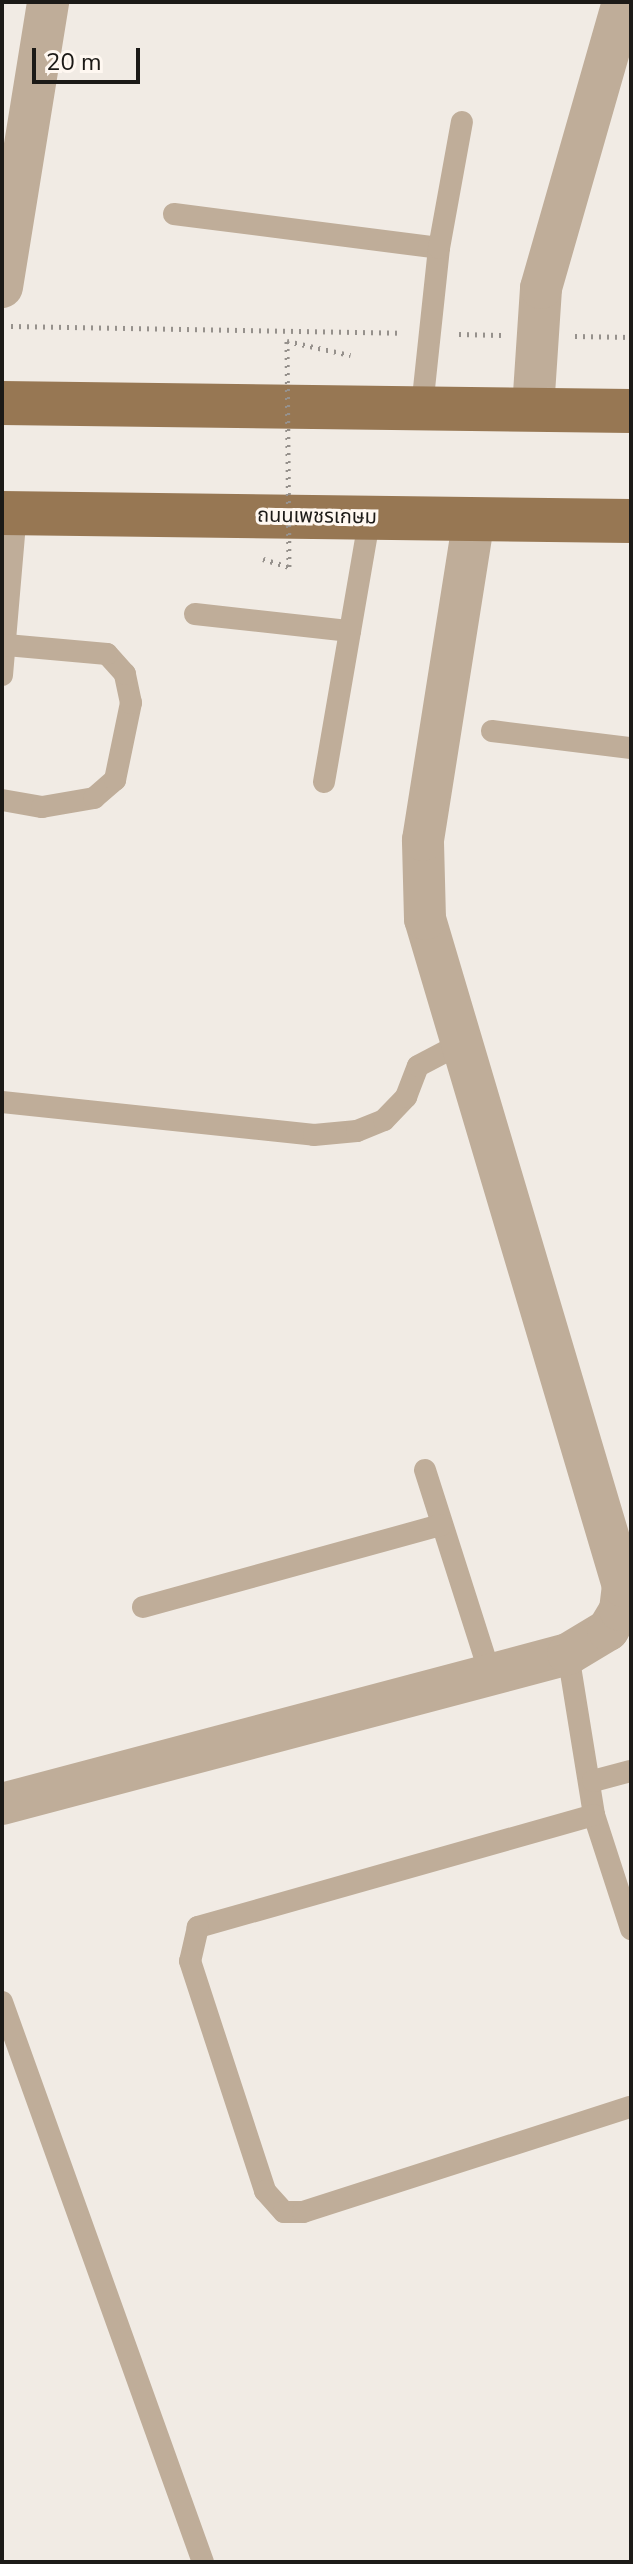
<!DOCTYPE html>
<meta charset="utf-8">
<style>
body{margin:0}
#map{position:relative;width:633px;height:2564px;overflow:hidden;background:#f1ebe4;font-family:"Nunito Sans","Noto Sans Thai",sans-serif}
div>[style]{position:absolute}
.path>*{height:5px;margin-top:-2.5px;transform-origin:0;background:repeating-linear-gradient(90deg,#96918c 0 2px,transparent 0 8px)}
.lane>*{height:22px;margin:-11px;padding:0 11px;transform-origin:11px;border-radius:11px;background:#bfad99}
.street>*{height:42px;margin:-21px;padding:0 21px;transform-origin:21px;border-radius:21px;background:#bfad99}
.primary>*{height:44px;margin:-22px;padding:0 22px;transform-origin:22px;border-radius:22px;background:#977753}
.path-bridge>*{height:5px;margin-top:-2.5px;transform-origin:0;background:repeating-linear-gradient(90deg,#96918c 0 2px,transparent 0 8px)}
span{translate:-50% -50%;white-space:nowrap;text-align:center;line-height:1.15;-webkit-text-stroke:6px #fff8f1;paint-order:stroke}
.street-label{font-size:20px;color:#1c1a17}
.frame{position:absolute;inset:0;border:4px solid #1c1a17;pointer-events:none}
.scale{position:absolute;left:32px;top:48px;width:108px;height:36px;box-sizing:border-box;border:4px solid #1c1a17;border-top:0;padding-left:10px;font-size:24px;line-height:28px;white-space:nowrap;color:#1c1a17;-webkit-text-stroke:6px #fff8f1;paint-order:stroke}
</style>
<div id="map">
<div class="path">
<i style="left:11px;top:326px;width:390px;rotate:1deg"></i>
<i style="left:459px;top:334px;width:42px;rotate:1.4deg"></i>
<i style="left:575px;top:336px;width:56px;rotate:1deg"></i>
<i style="left:287px;top:341px;width:65px;rotate:12.5deg"></i>
<i style="left:263px;top:559px;width:27px;rotate:17deg"></i>
</div>
<div class="lane">
<i style="left:174px;top:214px;width:267px;rotate:7.3deg"></i>
<i style="left:439px;top:248px;width:161px;rotate:96.1deg"></i>
<i style="left:439px;top:248px;width:128px;rotate:-79.7deg"></i>
<i style="left:195px;top:614px;width:156px;rotate:6.3deg"></i>
<i style="left:2px;top:675px;width:163px;rotate:-85.1deg"></i>
<i style="left:492px;top:731px;width:140px;rotate:7deg"></i>
<i style="left:324px;top:782px;width:269px;rotate:-80.2deg"></i>
<i style="left:2px;top:800px;width:41px;rotate:9.9deg"></i>
<i style="left:42px;top:807px;width:53px;rotate:-9.8deg"></i>
<i style="left:94px;top:798px;width:28px;rotate:-41deg"></i>
<i style="left:115px;top:780px;width:79px;rotate:-78.3deg"></i>
<i style="left:131px;top:703px;width:30px;rotate:-102deg"></i>
<i style="left:125px;top:674px;width:27px;rotate:-132deg"></i>
<i style="left:107px;top:654px;width:101px;rotate:-174.9deg"></i>
<i style="left:2px;top:1102px;width:314px;rotate:6deg"></i>
<i style="left:314px;top:1135px;width:43px;rotate:-5.3deg"></i>
<i style="left:357px;top:1131px;width:29px;rotate:-22deg"></i>
<i style="left:384px;top:1120px;width:32px;rotate:-46deg"></i>
<i style="left:406px;top:1097px;width:33px;rotate:-69deg"></i>
<i style="left:418px;top:1066px;width:50px;rotate:-27.6deg"></i>
<i style="left:425px;top:1470px;width:214px;rotate:72.3deg"></i>
<i style="left:143px;top:1607px;width:309px;rotate:-15.4deg"></i>
<i style="left:568px;top:1654px;width:163px;rotate:80.8deg"></i>
<i style="left:594px;top:1815px;width:120px;rotate:72deg"></i>
<i style="left:593px;top:1781px;width:39px;rotate:-15deg"></i>
<i style="left:594px;top:1815px;width:412px;rotate:164.2deg"></i>
<i style="left:198px;top:1927px;width:35px;rotate:103deg"></i>
<i style="left:190px;top:1961px;width:242px;rotate:71.9deg"></i>
<i style="left:265px;top:2191px;width:28px;rotate:48deg"></i>
<i style="left:284px;top:2212px;width:19px"></i>
<i style="left:303px;top:2212px;width:344px;rotate:-17.8deg"></i>
<i style="left:2px;top:2002px;width:595px;rotate:70.26deg"></i>
</div>
<div class="street">
<i style="left:2px;top:287px;width:289px;rotate:-80.8deg"></i>
<i style="left:533px;top:409px;width:121px;rotate:-86.2deg"></i>
<i style="left:541px;top:288px;width:298px;rotate:-74deg"></i>
<i style="left:2px;top:1804px;width:586px;rotate:-14.84deg"></i>
<i style="left:568px;top:1654px;width:47px;rotate:-31deg"></i>
<i style="left:608px;top:1630px;width:23px;rotate:-59deg"></i>
<i style="left:620px;top:1610px;width:24px;rotate:-83deg"></i>
<i style="left:623px;top:1586px;width:696px;rotate:-106.53deg"></i>
<i style="left:425px;top:919px;width:79px;rotate:-91.5deg"></i>
<i style="left:423px;top:840px;width:325px;rotate:-81deg"></i>
</div>
<div class="primary">
<i style="left:2px;top:403px;width:629px;rotate:0.73deg"></i>
<i style="left:2px;top:513px;width:629px;rotate:0.73deg"></i>
</div>
<div class="path-bridge">
<i style="left:287px;top:341px;width:226px;rotate:89.5deg"></i>
</div>
<div class="street-label">
<span style="left:317px;top:516px;rotate:1deg">ถนนเพชรเกษม</span>
</div>
<div class="frame"></div>
<div class="scale">20 m</div>
</div>
